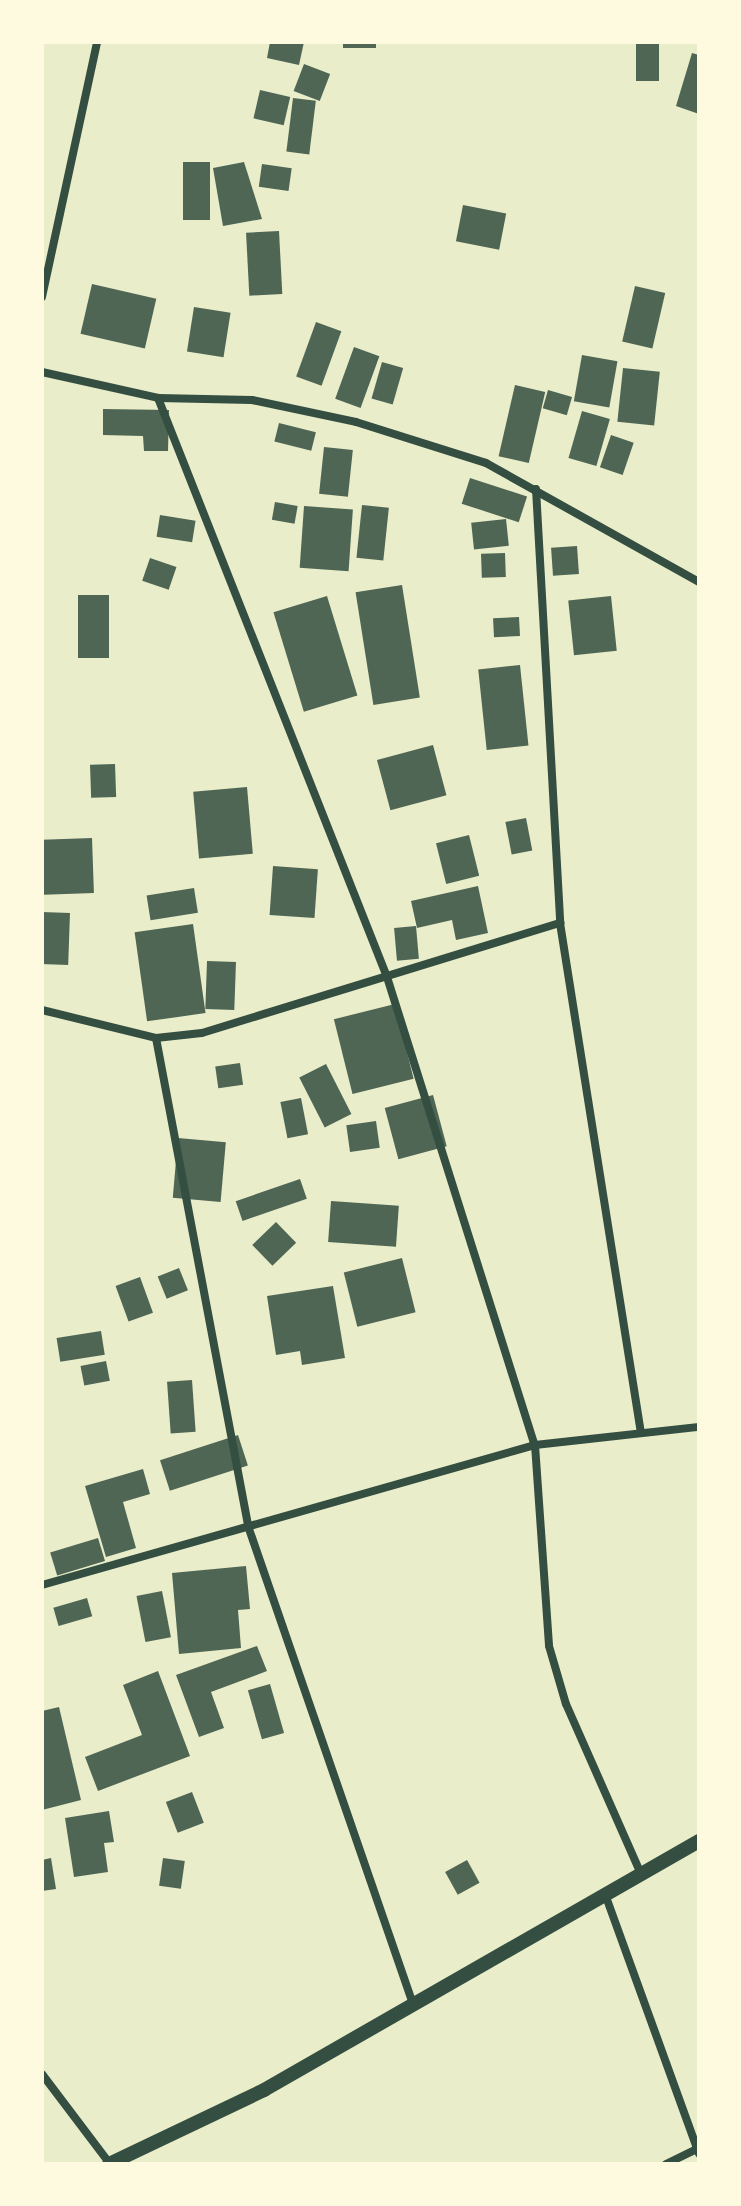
<!DOCTYPE html>
<style>
body{margin:0}
#map{position:relative;width:741px;height:2206px;overflow:hidden;background:#e9edc9;font-family:"Space Grotesk",sans-serif}
div>[style]{position:absolute}
.building>*{inset:0;background:#4f6655;transform-origin:0 0}
.minor>*{height:8px;margin:-4px;padding:0 4px;transform-origin:4px;border-radius:4px;background:#344e41}
.tertiary>*{height:14px;margin:-7px;padding:0 7px;transform-origin:7px;border-radius:7px;background:#344e41}
span{translate:-50% -50%;white-space:nowrap;text-align:center;line-height:1.15;-webkit-text-stroke:6px #fefae0;paint-order:stroke}
.frame{position:absolute;inset:0;border:44px solid #fefae0;pointer-events:none}
</style>
<div id="map">
<div class="building">
<i style="clip-path:polygon(270px 42px,304px 42px,299px 65px,267px 58px)"></i>
<i style="left:343px;top:42px;width:33px;height:6px"></i>
<i style="left:636px;top:42px;width:23px;height:39px"></i>
<i style="clip-path:polygon(692px 53px,699px 55px,699px 114px,676px 106px)"></i>
<i style="left:304px;top:64px;width:28px;height:29px;rotate:21deg"></i>
<i style="left:260px;top:90px;width:31px;height:29px;rotate:13deg"></i>
<i style="left:293px;top:98px;width:23px;height:54px;rotate:7deg"></i>
<i style="left:183px;top:162px;width:27px;height:58px"></i>
<i style="clip-path:polygon(244px 162px,262px 219px,223px 226px,213px 168px)"></i>
<i style="left:262px;top:164px;width:30px;height:23px;rotate:8deg"></i>
<i style="left:463px;top:205px;width:44px;height:37px;rotate:11deg"></i>
<i style="left:279px;top:231px;width:63px;height:33px;rotate:87deg"></i>
<i style="left:92px;top:284px;width:66px;height:51px;rotate:13deg"></i>
<i style="left:635px;top:286px;width:31px;height:57px;rotate:13deg"></i>
<i style="left:194px;top:307px;width:37px;height:45px;rotate:9deg"></i>
<i style="left:316px;top:322px;width:27px;height:58px;rotate:20deg"></i>
<i style="left:354px;top:347px;width:27px;height:55px;rotate:20deg"></i>
<i style="left:582px;top:355px;width:36px;height:47px;rotate:10deg"></i>
<i style="left:382px;top:362px;width:22px;height:38px;rotate:16deg"></i>
<i style="left:623px;top:368px;width:37px;height:54px;rotate:6deg"></i>
<i style="left:515px;top:385px;width:31px;height:73px;rotate:13deg"></i>
<i style="left:548px;top:390px;width:25px;height:19px;rotate:16deg"></i>
<i style="clip-path:polygon(103px 409px,169px 410px,168px 451px,144px 451px,143px 436px,103px 435px)"></i>
<i style="left:582px;top:411px;width:29px;height:49px;rotate:16deg"></i>
<i style="left:279px;top:423px;width:38px;height:19px;rotate:14deg"></i>
<i style="left:611px;top:435px;width:24px;height:34px;rotate:19deg"></i>
<i style="left:324px;top:447px;width:29px;height:47px;rotate:6deg"></i>
<i style="left:470px;top:478px;width:60px;height:27px;rotate:18deg"></i>
<i style="left:275px;top:502px;width:23px;height:18px;rotate:10deg"></i>
<i style="left:362px;top:505px;width:27px;height:53px;rotate:6deg"></i>
<i style="left:304px;top:506px;width:49px;height:62px;rotate:4deg"></i>
<i style="left:160px;top:515px;width:36px;height:22px;rotate:9deg"></i>
<i style="left:506px;top:519px;width:27px;height:35px;rotate:84deg"></i>
<i style="left:577px;top:546px;width:28px;height:26px;rotate:86deg"></i>
<i style="left:505px;top:553px;width:24px;height:24px;rotate:88deg"></i>
<i style="left:150px;top:558px;width:28px;height:24px;rotate:19deg"></i>
<i style="left:402px;top:585px;width:114px;height:47px;rotate:81deg"></i>
<i style="left:78px;top:595px;width:31px;height:63px"></i>
<i style="left:327px;top:596px;width:104px;height:56px;rotate:73deg"></i>
<i style="left:611px;top:596px;width:55px;height:43px;rotate:84deg"></i>
<i style="left:519px;top:617px;width:19px;height:26px;rotate:87deg"></i>
<i style="left:520px;top:665px;width:81px;height:42px;rotate:84deg"></i>
<i style="left:433px;top:745px;width:52px;height:58px;rotate:75deg"></i>
<i style="left:115px;top:764px;width:33px;height:25px;rotate:88deg"></i>
<i style="left:247px;top:787px;width:67px;height:54px;rotate:85deg"></i>
<i style="left:526px;top:818px;width:33px;height:21px;rotate:79deg"></i>
<i style="left:469px;top:835px;width:42px;height:34px;rotate:76deg"></i>
<i style="left:92px;top:838px;width:55px;height:50px;rotate:88deg"></i>
<i style="left:273px;top:866px;width:45px;height:49px;rotate:4deg"></i>
<i style="clip-path:polygon(478px 886px,488px 933px,456px 940px,452px 920px,417px 928px,411px 901px)"></i>
<i style="left:194px;top:888px;width:25px;height:48px;rotate:81deg"></i>
<i style="left:42px;top:912px;width:28px;height:52px;rotate:2deg"></i>
<i style="left:193px;top:924px;width:90px;height:59px;rotate:82deg"></i>
<i style="left:416px;top:926px;width:33px;height:22px;rotate:85deg"></i>
<i style="left:207px;top:961px;width:29px;height:48px;rotate:2deg"></i>
<i style="left:395px;top:1004px;width:77px;height:63px;rotate:76deg"></i>
<i style="left:240px;top:1063px;width:22px;height:25px;rotate:82deg"></i>
<i style="left:326px;top:1064px;width:56px;height:30px;rotate:63deg"></i>
<i style="left:433px;top:1095px;width:53px;height:50px;rotate:75deg"></i>
<i style="left:301px;top:1098px;width:37px;height:21px;rotate:79deg"></i>
<i style="left:376px;top:1121px;width:27px;height:30px;rotate:82deg"></i>
<i style="left:178px;top:1138px;width:48px;height:60px;rotate:5deg"></i>
<i style="left:300px;top:1179px;width:21px;height:68px;rotate:71deg"></i>
<i style="left:331px;top:1201px;width:68px;height:41px;rotate:4deg"></i>
<i style="left:276px;top:1222px;width:29px;height:33px;rotate:46deg"></i>
<i style="left:402px;top:1258px;width:56px;height:60px;rotate:76deg"></i>
<i style="left:179px;top:1268px;width:24px;height:23px;rotate:68deg"></i>
<i style="left:140px;top:1277px;width:38px;height:26px;rotate:70deg"></i>
<i style="clip-path:polygon(333px 1286px,345px 1358px,302px 1365px,300px 1351px,276px 1355px,267px 1296px)"></i>
<i style="left:101px;top:1331px;width:24px;height:45px;rotate:81deg"></i>
<i style="left:106px;top:1361px;width:20px;height:26px;rotate:79deg"></i>
<i style="left:192px;top:1380px;width:52px;height:25px;rotate:86deg"></i>
<i style="left:238px;top:1435px;width:32px;height:82px;rotate:72deg"></i>
<i style="clip-path:polygon(143px 1469px,150px 1494px,123px 1502px,136px 1548px,106px 1557px,85px 1486px)"></i>
<i style="left:98px;top:1538px;width:24px;height:50px;rotate:73deg"></i>
<i style="clip-path:polygon(246px 1566px,250px 1609px,238px 1610px,241px 1648px,179px 1654px,172px 1573px)"></i>
<i style="left:162px;top:1591px;width:47px;height:26px;rotate:79deg"></i>
<i style="left:87px;top:1598px;width:19px;height:35px;rotate:74deg"></i>
<i style="clip-path:polygon(257px 1646px,267px 1671px,211px 1692px,224px 1728px,199px 1737px,176px 1675px)"></i>
<i style="clip-path:polygon(158px 1671px,190px 1756px,98px 1791px,85px 1757px,142px 1735px,123px 1685px)"></i>
<i style="left:270px;top:1684px;width:51px;height:23px;rotate:74deg"></i>
<i style="clip-path:polygon(59px 1707px,81px 1800px,42px 1810px,42px 1711px)"></i>
<i style="left:192px;top:1792px;width:33px;height:28px;rotate:69deg"></i>
<i style="clip-path:polygon(109px 1811px,114px 1842px,104px 1843px,108px 1872px,74px 1877px,65px 1818px)"></i>
<i style="clip-path:polygon(51px 1858px,56px 1889px,42px 1891px,42px 1860px)"></i>
<i style="left:163px;top:1858px;width:22px;height:28px;rotate:8deg"></i>
<i style="left:467px;top:1860px;width:26px;height:25px;rotate:61deg"></i>
</div>
<div class="minor">
<i style="left:42px;top:297px;width:261px;rotate:-77.8deg"></i>
<i style="left:42px;top:372px;width:119px;rotate:12.6deg"></i>
<i style="left:158px;top:398px;width:94px;rotate:1.2deg"></i>
<i style="left:252px;top:400px;width:106px;rotate:11.9deg"></i>
<i style="left:356px;top:422px;width:136px;rotate:17.5deg"></i>
<i style="left:486px;top:463px;width:244px;rotate:29.2deg"></i>
<i style="left:158px;top:398px;width:623px;rotate:68.42deg"></i>
<i style="left:387px;top:977px;width:491px;rotate:72.5deg"></i>
<i style="left:535px;top:1445px;width:201px;rotate:86deg"></i>
<i style="left:549px;top:1646px;width:60px;rotate:73.7deg"></i>
<i style="left:566px;top:1704px;width:186px;rotate:66.2deg"></i>
<i style="left:536px;top:489px;width:435px;rotate:86.8deg"></i>
<i style="left:560px;top:923px;width:516px;rotate:80.98deg"></i>
<i style="left:42px;top:1010px;width:117px;rotate:13.8deg"></i>
<i style="left:156px;top:1038px;width:46px;rotate:-6.2deg"></i>
<i style="left:202px;top:1033px;width:375px;rotate:-17.1deg"></i>
<i style="left:156px;top:1038px;width:497px;rotate:79.3deg"></i>
<i style="left:248px;top:1526px;width:506px;rotate:70.96deg"></i>
<i style="left:42px;top:1585px;width:512px;rotate:-15.85deg"></i>
<i style="left:535px;top:1445px;width:165px;rotate:-6.3deg"></i>
<i style="left:605px;top:1894px;width:276px;rotate:70.1deg"></i>
<i style="left:42px;top:2074px;width:113px;rotate:52.9deg"></i>
<i style="left:666px;top:2164px;width:34px;rotate:-26deg"></i>
</div>
<div class="tertiary">
<i style="left:109px;top:2164px;width:172px;rotate:-25.5deg"></i>
<i style="left:264px;top:2090px;width:501px;rotate:-29.79deg"></i>
</div>
<div class="frame"></div>
</div>
